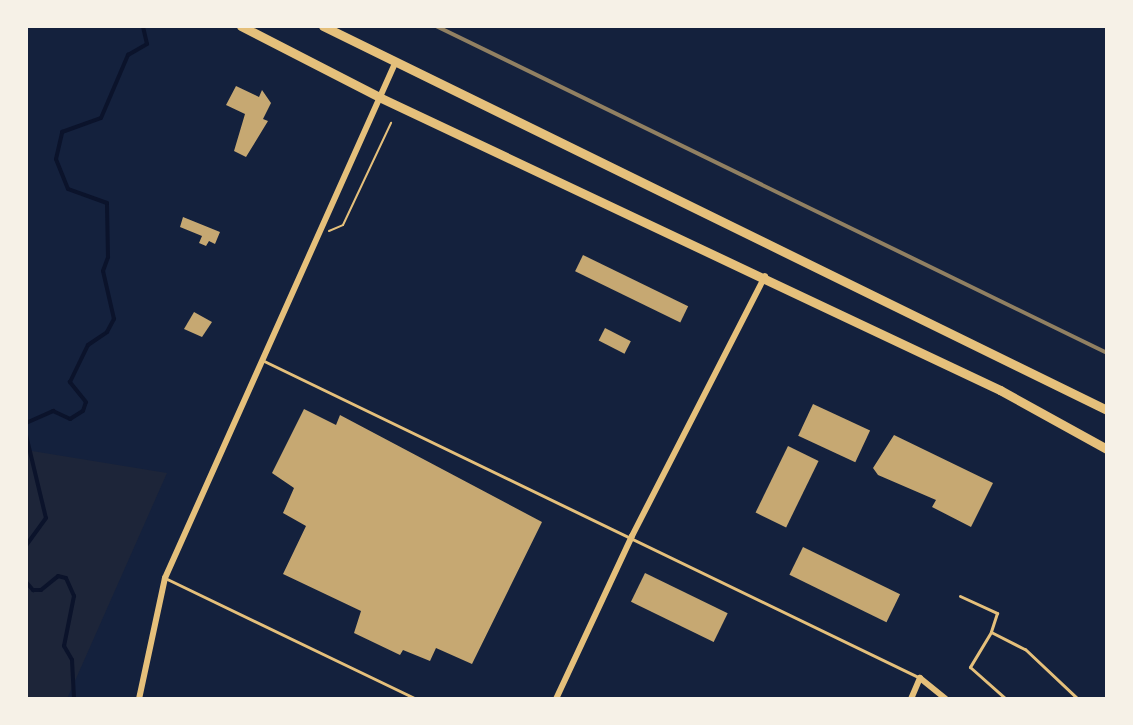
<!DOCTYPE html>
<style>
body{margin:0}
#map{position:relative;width:1133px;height:725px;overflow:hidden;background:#14213d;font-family:"Space Grotesk",sans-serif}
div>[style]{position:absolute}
.green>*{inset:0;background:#1d2539}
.stream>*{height:4px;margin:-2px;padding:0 2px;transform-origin:2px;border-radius:2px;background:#0b132b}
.building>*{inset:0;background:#c6a872;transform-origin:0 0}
.path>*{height:2px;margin:-1px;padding:0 1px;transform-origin:1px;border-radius:1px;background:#e5c07b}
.service>*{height:3px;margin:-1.5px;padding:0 1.5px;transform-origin:1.5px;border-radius:1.5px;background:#e5c07b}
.minor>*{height:6px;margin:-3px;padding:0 3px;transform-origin:3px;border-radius:3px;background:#e5c07b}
.primary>*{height:9px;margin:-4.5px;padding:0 4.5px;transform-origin:4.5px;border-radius:4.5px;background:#e5c07b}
.rail>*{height:4px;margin:-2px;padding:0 2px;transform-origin:2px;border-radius:2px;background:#918062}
span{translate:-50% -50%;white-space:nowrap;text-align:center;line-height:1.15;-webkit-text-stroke:8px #f6f1e7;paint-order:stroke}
.frame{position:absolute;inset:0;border:28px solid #f6f1e7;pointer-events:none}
</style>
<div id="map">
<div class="green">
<i style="clip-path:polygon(26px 450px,167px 473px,67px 699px,26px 699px)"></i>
</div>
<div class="stream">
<i style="left:26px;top:423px;width:30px;rotate:-24deg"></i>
<i style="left:53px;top:411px;width:19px;rotate:25deg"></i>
<i style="left:70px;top:419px;width:15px;rotate:-32deg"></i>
<i style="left:83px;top:411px;width:9px;rotate:-72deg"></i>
<i style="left:86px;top:402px;width:26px;rotate:-129deg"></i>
<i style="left:70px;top:382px;width:41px;rotate:-64.1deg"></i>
<i style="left:88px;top:345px;width:23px;rotate:-34deg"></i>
<i style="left:107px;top:332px;width:15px;rotate:-62deg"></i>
<i style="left:114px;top:319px;width:49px;rotate:-102.9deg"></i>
<i style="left:103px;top:271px;width:15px;rotate:-70deg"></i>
<i style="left:108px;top:257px;width:54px;rotate:-91.1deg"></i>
<i style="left:107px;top:203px;width:41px;rotate:-160.3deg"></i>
<i style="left:68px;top:189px;width:32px;rotate:-112deg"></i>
<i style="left:56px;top:159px;width:28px;rotate:-77deg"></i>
<i style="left:62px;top:132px;width:41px;rotate:-19.7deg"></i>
<i style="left:101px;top:118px;width:69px;rotate:-66.8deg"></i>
<i style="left:128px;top:55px;width:22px;rotate:-30deg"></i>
<i style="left:147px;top:44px;width:18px;rotate:-103deg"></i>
<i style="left:26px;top:435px;width:85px;rotate:76.5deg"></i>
<i style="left:46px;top:518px;width:34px;rotate:126deg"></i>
<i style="left:26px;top:582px;width:11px;rotate:49deg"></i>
<i style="left:33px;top:590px;width:8px"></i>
<i style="left:41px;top:590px;width:22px;rotate:-39deg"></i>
<i style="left:58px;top:576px;width:8px;rotate:14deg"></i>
<i style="left:66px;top:578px;width:20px;rotate:66deg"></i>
<i style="left:74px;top:596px;width:51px;rotate:101.3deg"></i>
<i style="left:64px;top:646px;width:16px;rotate:60deg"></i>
<i style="left:72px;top:660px;width:39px;rotate:87deg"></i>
</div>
<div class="building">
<i style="clip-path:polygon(236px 86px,259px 97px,262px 90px,271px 103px,263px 119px,268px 121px,246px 157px,234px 151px,245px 114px,226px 105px)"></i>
<i style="clip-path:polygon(183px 217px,220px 232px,215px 244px,209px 241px,206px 246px,199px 243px,202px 236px,180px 227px)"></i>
<i style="left:583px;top:255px;width:117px;height:18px;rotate:26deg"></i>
<i style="clip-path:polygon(194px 312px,212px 322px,202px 337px,184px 329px)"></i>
<i style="left:605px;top:328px;width:29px;height:14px;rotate:27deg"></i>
<i style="left:813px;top:404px;width:63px;height:35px;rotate:25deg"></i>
<i style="clip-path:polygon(304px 409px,336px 425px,340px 415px,542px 522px,472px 664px,436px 648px,430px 661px,403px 650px,400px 655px,354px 633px,361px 611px,283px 574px,306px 526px,283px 513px,294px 488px,272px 473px)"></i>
<i style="clip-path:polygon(894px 435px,993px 483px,971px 527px,932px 507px,936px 500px,878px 475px,873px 468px)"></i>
<i style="left:788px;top:446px;width:34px;height:74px;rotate:26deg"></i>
<i style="left:803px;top:547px;width:108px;height:31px;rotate:26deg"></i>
<i style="left:645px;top:573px;width:92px;height:32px;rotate:26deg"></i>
</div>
<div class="path">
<i style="left:329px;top:231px;width:15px;rotate:-23deg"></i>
<i style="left:343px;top:225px;width:113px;rotate:-64.8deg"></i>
</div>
<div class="service">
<i style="left:264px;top:361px;width:729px;rotate:25.79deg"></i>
<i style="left:165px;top:578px;width:279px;rotate:25.7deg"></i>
<i style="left:960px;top:596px;width:41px;rotate:24.7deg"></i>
<i style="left:997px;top:613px;width:20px;rotate:108deg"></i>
<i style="left:991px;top:632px;width:38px;rotate:27deg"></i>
<i style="left:1025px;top:649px;width:73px;rotate:43.3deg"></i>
<i style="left:991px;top:632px;width:41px;rotate:121deg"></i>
<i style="left:970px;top:667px;width:48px;rotate:41.6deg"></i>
</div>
<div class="minor">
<i style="left:139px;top:699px;width:124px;rotate:-77.9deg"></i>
<i style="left:165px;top:578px;width:566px;rotate:-65.92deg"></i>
<i style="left:556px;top:699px;width:180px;rotate:-65deg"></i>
<i style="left:632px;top:536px;width:292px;rotate:-62.9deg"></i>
<i style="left:911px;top:699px;width:23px;rotate:-67deg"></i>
<i style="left:920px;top:678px;width:33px;rotate:39deg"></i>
</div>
<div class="primary">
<i style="left:241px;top:26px;width:155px;rotate:27.2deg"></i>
<i style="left:379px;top:97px;width:687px;rotate:25.26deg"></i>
<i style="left:1000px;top:390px;width:122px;rotate:28.9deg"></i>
<i style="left:323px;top:26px;width:873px;rotate:26.1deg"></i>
</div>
<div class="rail">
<i style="left:436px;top:26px;width:746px;rotate:25.98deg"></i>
</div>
<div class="frame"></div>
</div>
